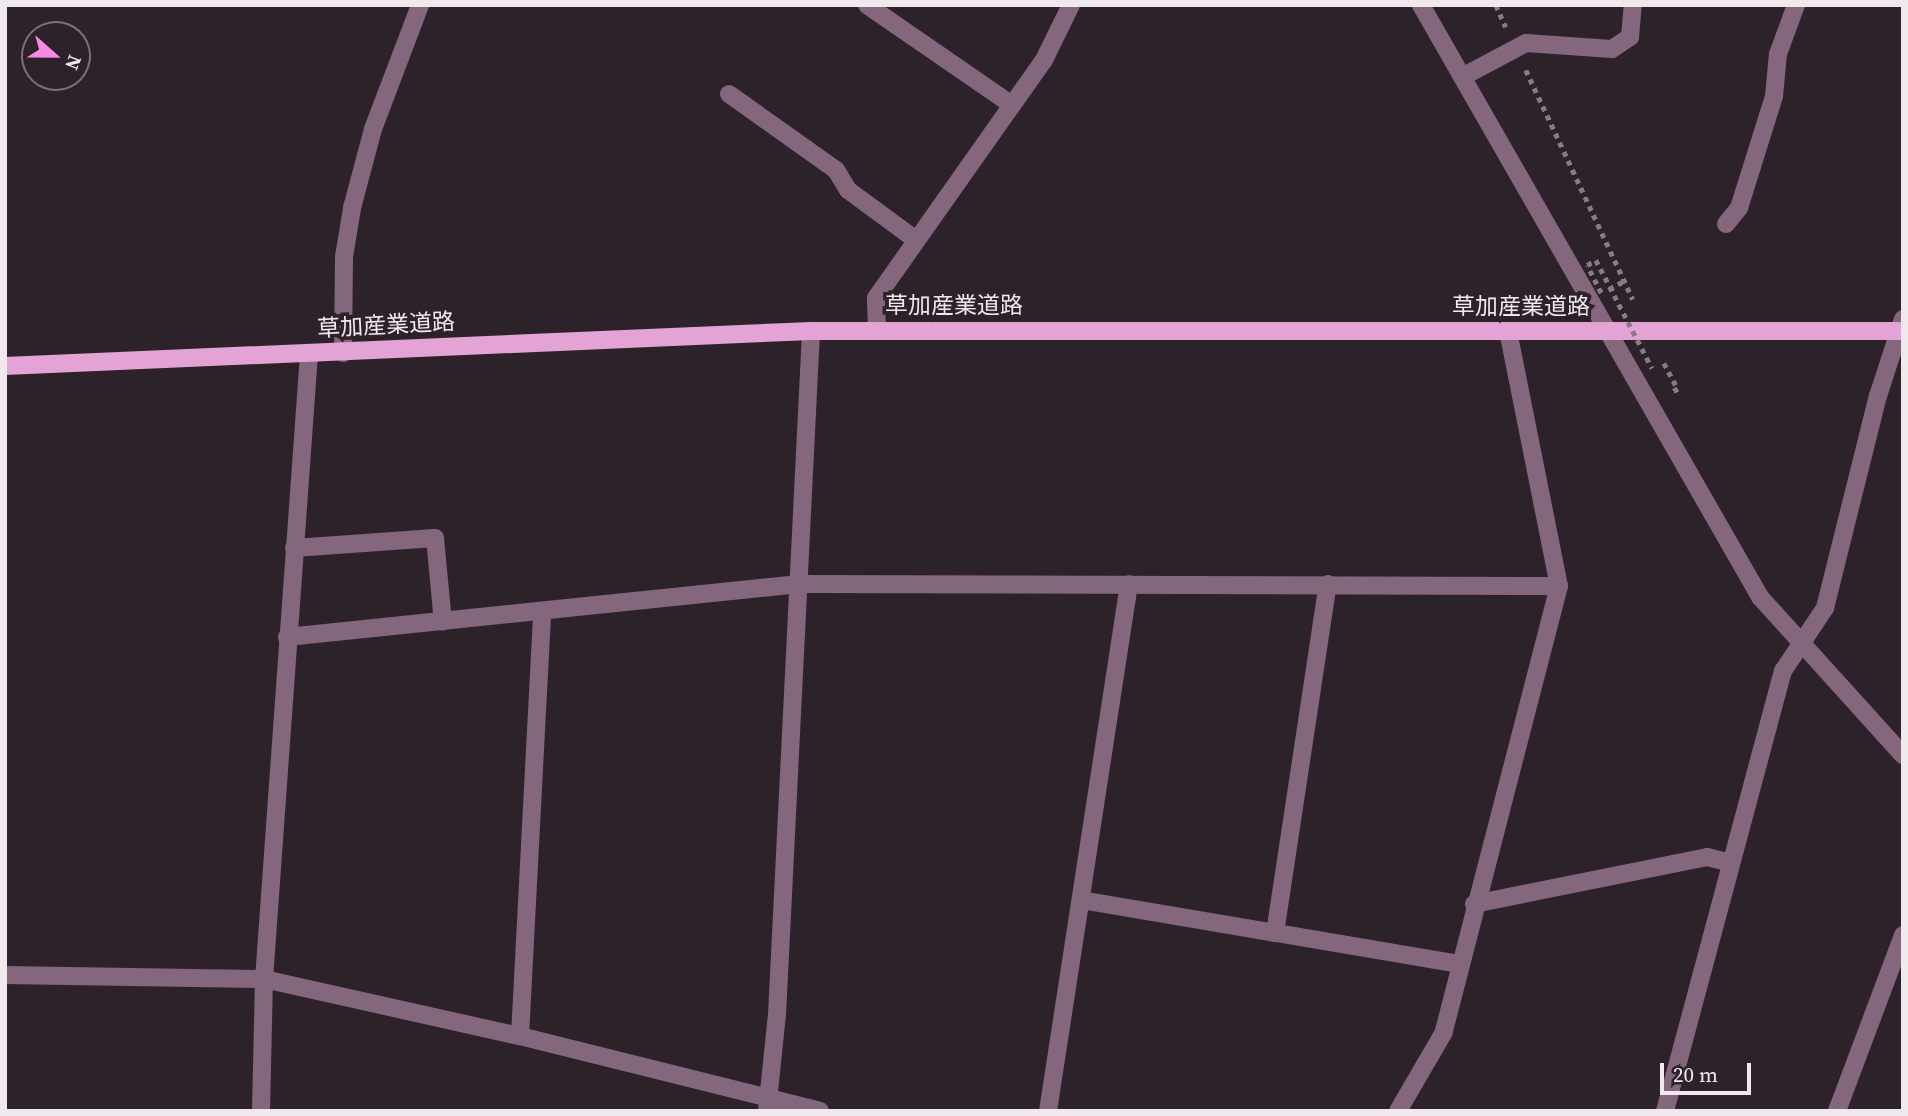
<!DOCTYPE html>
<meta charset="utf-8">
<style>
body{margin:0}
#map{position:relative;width:1908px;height:1116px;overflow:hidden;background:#2c232a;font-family:"Source Serif 4","Noto Sans JP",serif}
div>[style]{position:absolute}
.path>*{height:4.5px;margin-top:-2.25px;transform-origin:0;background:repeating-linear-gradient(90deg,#857d83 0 5px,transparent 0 10px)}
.minor>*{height:18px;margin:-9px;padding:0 9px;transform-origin:9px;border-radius:9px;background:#84667d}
.major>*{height:18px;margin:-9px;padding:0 9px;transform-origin:9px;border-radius:9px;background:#e3a4d5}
.path-bridge>*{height:4.5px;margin-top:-2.25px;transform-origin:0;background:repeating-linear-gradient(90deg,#857d83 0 5px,transparent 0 10px)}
span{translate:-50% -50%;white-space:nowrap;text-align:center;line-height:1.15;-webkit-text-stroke:7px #2c232a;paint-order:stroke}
.street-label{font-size:23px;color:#efe8ed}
.frame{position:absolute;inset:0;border:7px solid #efe8ed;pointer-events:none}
.north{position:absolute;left:21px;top:21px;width:70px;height:70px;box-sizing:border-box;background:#2c232a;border:2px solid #7a7278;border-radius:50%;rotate:111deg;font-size:19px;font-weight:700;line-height:28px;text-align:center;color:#efe8ed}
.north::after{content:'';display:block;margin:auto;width:24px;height:32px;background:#fb87e5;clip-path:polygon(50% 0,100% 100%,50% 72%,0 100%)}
.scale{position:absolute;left:1660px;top:1063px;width:91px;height:32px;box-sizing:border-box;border:4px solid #efe8ed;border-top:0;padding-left:9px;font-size:21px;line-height:24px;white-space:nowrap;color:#efe8ed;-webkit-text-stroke:5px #2c232a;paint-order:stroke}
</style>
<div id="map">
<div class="path">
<i style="left:1496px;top:5px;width:24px;rotate:66deg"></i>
<i style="left:1526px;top:70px;width:253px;rotate:65deg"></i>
<i style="left:1609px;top:289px;width:17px;rotate:-28deg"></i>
<i style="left:1664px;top:363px;width:30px;rotate:62deg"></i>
<i style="left:1678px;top:389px;width:8px;rotate:150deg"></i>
</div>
<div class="minor">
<i style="left:867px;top:5px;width:176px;rotate:34.6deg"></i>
<i style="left:1421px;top:5px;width:682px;rotate:60.2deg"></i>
<i style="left:1760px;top:597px;width:213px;rotate:47.9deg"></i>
<i style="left:1462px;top:77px;width:72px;rotate:-28deg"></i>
<i style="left:1526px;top:43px;width:86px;rotate:4deg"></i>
<i style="left:1612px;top:49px;width:22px;rotate:-34deg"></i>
<i style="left:1630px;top:37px;width:32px;rotate:-85deg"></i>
<i style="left:729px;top:94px;width:131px;rotate:35.4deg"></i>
<i style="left:836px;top:170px;width:23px;rotate:59deg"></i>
<i style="left:848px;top:190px;width:84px;rotate:36.3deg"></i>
<i style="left:1726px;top:224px;width:21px;rotate:-51deg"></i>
<i style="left:1739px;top:208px;width:117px;rotate:-72.6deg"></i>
<i style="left:1774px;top:96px;width:42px;rotate:-84.6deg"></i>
<i style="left:1778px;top:54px;width:52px;rotate:-69.8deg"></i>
<i style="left:877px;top:330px;width:32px;rotate:-92deg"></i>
<i style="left:876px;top:298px;width:291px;rotate:-54.8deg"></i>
<i style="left:1044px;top:60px;width:61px;rotate:-63.9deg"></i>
<i style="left:1508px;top:331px;width:260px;rotate:78.7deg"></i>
<i style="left:343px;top:353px;width:96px;rotate:-89.4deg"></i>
<i style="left:344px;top:257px;width:50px;rotate:-80.7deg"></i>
<i style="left:352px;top:208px;width:82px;rotate:-75.1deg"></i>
<i style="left:373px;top:129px;width:133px;rotate:-69.2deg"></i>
<i style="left:294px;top:548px;width:141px;rotate:-4.1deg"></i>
<i style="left:435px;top:538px;width:84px;rotate:84.6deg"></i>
<i style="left:287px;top:637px;width:515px;rotate:-5.91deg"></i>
<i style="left:799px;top:584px;width:760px;rotate:0.15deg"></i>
<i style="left:1559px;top:586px;width:461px;rotate:104.5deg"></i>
<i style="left:1444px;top:1032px;width:91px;rotate:120.2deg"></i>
<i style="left:1081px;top:900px;width:383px;rotate:9.6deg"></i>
<i style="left:1474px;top:904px;width:238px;rotate:-11.4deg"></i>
<i style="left:1707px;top:857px;width:25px;rotate:14deg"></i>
<i style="left:1275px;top:933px;width:353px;rotate:-81.4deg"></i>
<i style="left:5px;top:975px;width:259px;rotate:0.9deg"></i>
<i style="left:264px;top:979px;width:262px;rotate:12.6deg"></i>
<i style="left:520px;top:1036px;width:309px;rotate:14deg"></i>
<i style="left:520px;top:1036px;width:425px;rotate:-87deg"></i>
<i style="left:261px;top:1111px;width:132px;rotate:-88.7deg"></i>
<i style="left:264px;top:979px;width:627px;rotate:-85.88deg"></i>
<i style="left:767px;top:1111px;width:97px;rotate:-84.1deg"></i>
<i style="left:777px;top:1015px;width:685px;rotate:-87.15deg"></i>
<i style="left:1048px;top:1111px;width:533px;rotate:-81.26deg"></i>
<i style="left:1665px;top:1111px;width:456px;rotate:-75deg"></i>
<i style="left:1783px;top:671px;width:76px;rotate:-56.3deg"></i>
<i style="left:1825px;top:608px;width:219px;rotate:-76deg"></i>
<i style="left:1878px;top:396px;width:81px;rotate:-72deg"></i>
<i style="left:1837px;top:1111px;width:188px;rotate:-69.4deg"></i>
</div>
<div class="major">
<i style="left:5px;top:366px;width:807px;rotate:-2.49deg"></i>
<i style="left:811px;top:331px;width:1092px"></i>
</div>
<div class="path-bridge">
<i style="left:1601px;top:293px;width:31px;rotate:-117deg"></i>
<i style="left:1587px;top:265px;width:10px;rotate:-29deg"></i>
<i style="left:1596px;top:260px;width:122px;rotate:62.6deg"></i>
</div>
<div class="street-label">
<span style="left:954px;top:305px">草加産業道路</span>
<span style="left:1521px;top:306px">草加産業道路</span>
<span style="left:386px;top:325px;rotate:-3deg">草加産業道路</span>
</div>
<div class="frame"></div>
<div class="north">N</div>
<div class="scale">20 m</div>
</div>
